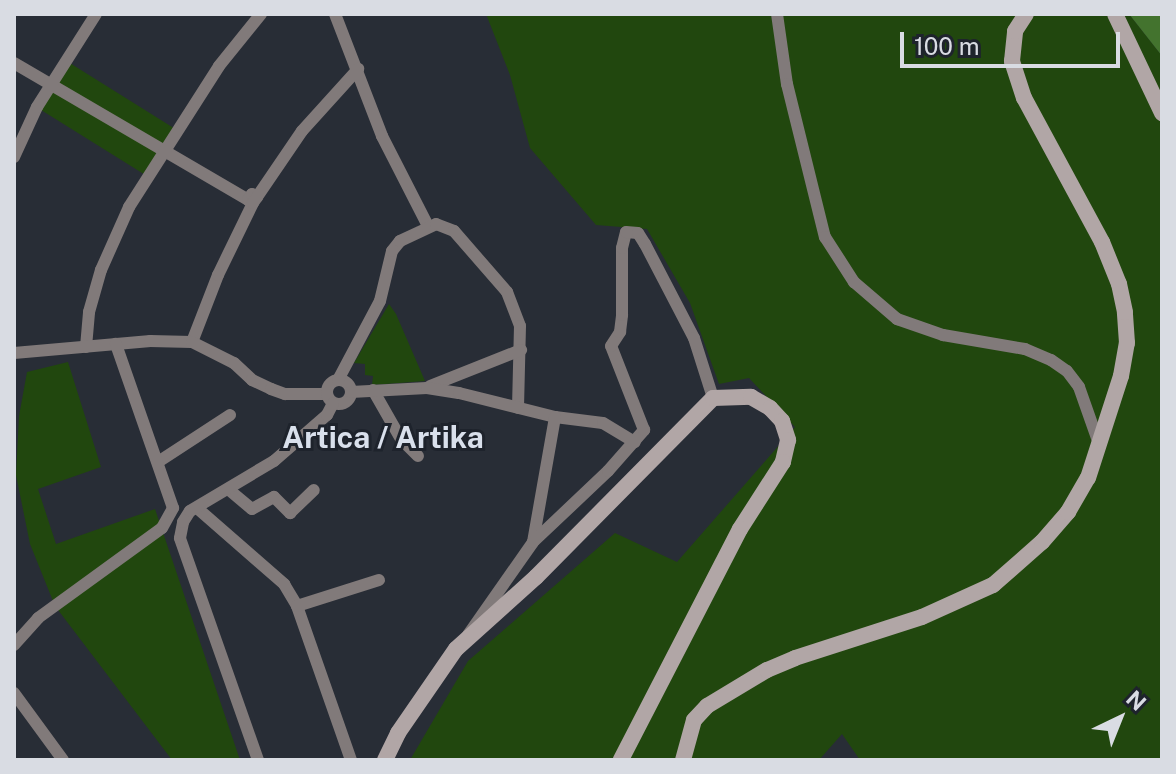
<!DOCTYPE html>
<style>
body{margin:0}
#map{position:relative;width:1176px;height:774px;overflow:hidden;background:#282d36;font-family:"Public Sans",sans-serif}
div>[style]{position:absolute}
.green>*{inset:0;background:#21470e;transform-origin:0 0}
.forest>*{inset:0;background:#43732e}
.street>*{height:12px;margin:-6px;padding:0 6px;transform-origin:6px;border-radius:6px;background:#817a7a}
.street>.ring{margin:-6px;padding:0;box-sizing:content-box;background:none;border:12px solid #817a7a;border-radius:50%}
.secondary>*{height:16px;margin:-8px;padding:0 8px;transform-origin:8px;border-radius:8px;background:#b1a6a6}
span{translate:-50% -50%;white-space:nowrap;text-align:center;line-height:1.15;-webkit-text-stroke:6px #1e232c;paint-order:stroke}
.quarter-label{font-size:30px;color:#d9e0ec;font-weight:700}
.frame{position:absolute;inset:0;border:16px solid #d9dce3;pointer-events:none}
.north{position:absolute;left:1080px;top:678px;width:80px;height:80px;-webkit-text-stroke:6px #1e232c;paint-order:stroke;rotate:43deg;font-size:22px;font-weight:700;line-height:32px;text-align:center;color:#d9dce3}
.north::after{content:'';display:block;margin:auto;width:28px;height:36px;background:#d9dce3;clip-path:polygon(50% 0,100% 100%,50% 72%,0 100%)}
.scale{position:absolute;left:900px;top:32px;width:220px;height:36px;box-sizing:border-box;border:4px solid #d9dce3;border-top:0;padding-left:10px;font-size:24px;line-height:28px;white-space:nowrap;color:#d9dce3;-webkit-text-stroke:6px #1e232c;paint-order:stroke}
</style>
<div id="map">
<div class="green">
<i style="clip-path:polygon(486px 14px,1129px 14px,1162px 56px,1162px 760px,860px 760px,842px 734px,819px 760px,410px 760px,468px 661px,615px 533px,677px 562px,795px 427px,749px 378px,719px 384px,690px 303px,647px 229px,596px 225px,530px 148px,510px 75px)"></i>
<i style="left:65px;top:60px;width:131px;height:55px;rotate:32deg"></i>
<i style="clip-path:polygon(389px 304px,396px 314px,425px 381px,372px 385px,373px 376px,365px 375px,365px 364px,354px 363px)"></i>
<i style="clip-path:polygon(68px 362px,101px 467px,38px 489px,56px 544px,155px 509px,240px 760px,172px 760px,55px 606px,30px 544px,16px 475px,19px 416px,27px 372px)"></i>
</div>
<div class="forest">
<i style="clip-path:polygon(1129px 14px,1162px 14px,1162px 56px)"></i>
</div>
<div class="street">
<i style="left:335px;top:14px;width:131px;rotate:68.9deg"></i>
<i style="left:382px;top:136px;width:101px;rotate:62.9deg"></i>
<i style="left:777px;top:14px;width:71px;rotate:81.9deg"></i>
<i style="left:787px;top:84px;width:158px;rotate:76.1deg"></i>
<i style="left:825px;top:237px;width:54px;rotate:57.2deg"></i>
<i style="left:854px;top:282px;width:57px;rotate:40.7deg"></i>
<i style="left:897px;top:319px;width:49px;rotate:19.2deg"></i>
<i style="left:943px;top:335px;width:83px;rotate:9.7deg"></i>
<i style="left:1025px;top:349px;width:28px;rotate:23deg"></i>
<i style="left:1051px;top:360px;width:19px;rotate:35deg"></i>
<i style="left:1067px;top:371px;width:20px;rotate:53deg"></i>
<i style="left:1079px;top:387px;width:57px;rotate:70.6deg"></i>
<i style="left:14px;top:63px;width:271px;rotate:30.3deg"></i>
<i style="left:248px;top:200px;width:7px;rotate:-56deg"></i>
<i style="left:252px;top:194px;width:6px;rotate:31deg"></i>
<i style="left:14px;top:157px;width:55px;rotate:-65.3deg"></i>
<i style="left:37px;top:107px;width:110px;rotate:-57.6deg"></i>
<i style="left:192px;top:342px;width:72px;rotate:-68.8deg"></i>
<i style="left:218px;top:275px;width:80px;rotate:-64.1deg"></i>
<i style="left:253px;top:203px;width:87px;rotate:-55.8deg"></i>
<i style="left:302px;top:131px;width:84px;rotate:-47.9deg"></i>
<i style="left:86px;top:347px;width:35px;rotate:-85deg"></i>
<i style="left:89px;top:312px;width:44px;rotate:-74.1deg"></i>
<i style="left:101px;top:270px;width:69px;rotate:-66deg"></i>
<i style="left:129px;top:207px;width:167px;rotate:-57.4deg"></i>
<i style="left:219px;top:66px;width:67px;rotate:-51.1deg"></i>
<i style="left:14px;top:353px;width:137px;rotate:-5deg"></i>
<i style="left:150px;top:341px;width:42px;rotate:1.4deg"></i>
<i style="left:192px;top:342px;width:47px;rotate:26.6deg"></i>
<i style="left:234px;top:363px;width:25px;rotate:43deg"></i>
<i style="left:252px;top:380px;width:21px;rotate:25deg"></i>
<i style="left:271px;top:389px;width:15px;rotate:20deg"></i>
<i style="left:285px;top:394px;width:41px"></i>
<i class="ring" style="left:327px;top:380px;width:12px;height:12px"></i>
<i style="left:338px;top:380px;width:89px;rotate:-62deg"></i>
<i style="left:380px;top:301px;width:51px;rotate:-76.5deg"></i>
<i style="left:392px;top:251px;width:13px;rotate:-51deg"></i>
<i style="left:400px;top:241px;width:40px;rotate:-25deg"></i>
<i style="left:436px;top:224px;width:19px;rotate:21deg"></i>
<i style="left:454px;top:231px;width:81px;rotate:49deg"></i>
<i style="left:507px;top:292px;width:36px;rotate:69deg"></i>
<i style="left:520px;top:326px;width:82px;rotate:91.4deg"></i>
<i style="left:430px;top:386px;width:98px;rotate:-21.6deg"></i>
<i style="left:373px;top:390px;width:56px;rotate:60.3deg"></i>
<i style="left:401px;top:439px;width:24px;rotate:45deg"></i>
<i style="left:351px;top:392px;width:76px;rotate:-3deg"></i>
<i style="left:427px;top:388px;width:32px;rotate:9deg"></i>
<i style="left:459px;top:393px;width:99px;rotate:14deg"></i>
<i style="left:555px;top:417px;width:48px;rotate:7.1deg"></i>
<i style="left:603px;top:423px;width:37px;rotate:31deg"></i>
<i style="left:158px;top:462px;width:86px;rotate:-33.1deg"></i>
<i style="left:228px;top:489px;width:31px;rotate:40deg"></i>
<i style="left:252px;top:509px;width:25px;rotate:-29deg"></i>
<i style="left:274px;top:497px;width:23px;rotate:45deg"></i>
<i style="left:290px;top:513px;width:33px;rotate:-44deg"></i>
<i style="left:197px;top:508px;width:116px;rotate:41.1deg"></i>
<i style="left:284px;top:584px;width:26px;rotate:59deg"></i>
<i style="left:297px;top:606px;width:163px;rotate:70.7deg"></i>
<i style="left:533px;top:542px;width:127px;rotate:-80deg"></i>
<i style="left:297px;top:606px;width:86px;rotate:-17.6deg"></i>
<i style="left:468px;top:635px;width:113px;rotate:-55deg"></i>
<i style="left:533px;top:542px;width:103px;rotate:-43.4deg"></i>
<i style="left:608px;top:471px;width:55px;rotate:-48.7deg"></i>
<i style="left:644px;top:430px;width:90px;rotate:-111.4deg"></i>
<i style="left:611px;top:346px;width:17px;rotate:-57deg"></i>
<i style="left:620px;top:332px;width:17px;rotate:-83deg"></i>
<i style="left:622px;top:315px;width:67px;rotate:-90deg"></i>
<i style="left:622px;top:248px;width:16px;rotate:-76deg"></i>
<i style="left:626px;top:232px;width:12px;rotate:5deg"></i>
<i style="left:638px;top:233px;width:13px;rotate:58deg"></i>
<i style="left:645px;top:244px;width:106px;rotate:62.5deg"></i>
<i style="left:694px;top:338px;width:63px;rotate:72.4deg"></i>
<i style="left:14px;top:645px;width:36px;rotate:-48deg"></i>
<i style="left:38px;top:618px;width:153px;rotate:-36deg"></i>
<i style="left:162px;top:528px;width:23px;rotate:-61deg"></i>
<i style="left:173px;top:508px;width:174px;rotate:-109.2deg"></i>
<i style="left:14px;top:693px;width:83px;rotate:53.8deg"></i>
<i style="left:258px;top:760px;width:235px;rotate:-109.4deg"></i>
<i style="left:180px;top:538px;width:16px;rotate:-79deg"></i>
<i style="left:183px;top:522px;width:13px;rotate:-58deg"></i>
<i style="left:190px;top:511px;width:98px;rotate:-30.8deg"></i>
<i style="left:274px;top:461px;width:70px;rotate:-41deg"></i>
<i style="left:327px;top:415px;width:13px;rotate:-63deg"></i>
</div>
<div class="secondary">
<i style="left:1115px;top:14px;width:110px;rotate:64.6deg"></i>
<i style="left:385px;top:760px;width:30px;rotate:-64deg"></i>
<i style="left:398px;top:733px;width:102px;rotate:-55.4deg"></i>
<i style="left:456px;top:649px;width:108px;rotate:-42deg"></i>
<i style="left:536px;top:577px;width:252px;rotate:-45.3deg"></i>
<i style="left:713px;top:398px;width:38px;rotate:-2deg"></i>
<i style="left:751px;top:397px;width:22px;rotate:30deg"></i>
<i style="left:770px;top:408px;width:18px;rotate:47deg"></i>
<i style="left:782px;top:421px;width:20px;rotate:72deg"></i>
<i style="left:788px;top:440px;width:23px;rotate:103deg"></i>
<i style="left:783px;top:462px;width:80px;rotate:122.7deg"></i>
<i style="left:740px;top:529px;width:260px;rotate:117.3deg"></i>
<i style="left:683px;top:760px;width:41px;rotate:-74.6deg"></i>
<i style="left:694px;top:720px;width:19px;rotate:-47deg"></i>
<i style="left:707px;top:706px;width:70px;rotate:-31deg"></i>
<i style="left:767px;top:670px;width:30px;rotate:-23deg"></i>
<i style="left:795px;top:658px;width:133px;rotate:-17.9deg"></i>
<i style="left:922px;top:617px;width:78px;rotate:-24.3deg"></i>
<i style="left:993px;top:585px;width:65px;rotate:-41.3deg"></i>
<i style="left:1042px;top:542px;width:40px;rotate:-49deg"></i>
<i style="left:1068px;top:512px;width:39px;rotate:-60deg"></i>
<i style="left:1088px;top:478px;width:107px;rotate:-72.1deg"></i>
<i style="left:1121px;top:376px;width:34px;rotate:-80deg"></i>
<i style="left:1127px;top:343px;width:31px;rotate:-94deg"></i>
<i style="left:1125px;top:312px;width:29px;rotate:-102deg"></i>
<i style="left:1119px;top:284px;width:45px;rotate:-112deg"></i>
<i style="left:1102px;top:242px;width:164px;rotate:-118.4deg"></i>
<i style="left:1024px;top:98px;width:39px;rotate:-108deg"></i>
<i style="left:1012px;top:61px;width:30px;rotate:-84deg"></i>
<i style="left:1015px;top:31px;width:20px;rotate:-57deg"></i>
</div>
<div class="quarter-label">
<span style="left:383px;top:437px">Artica / Artika</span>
</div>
<div class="frame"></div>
<div class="north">N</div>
<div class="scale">100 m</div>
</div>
